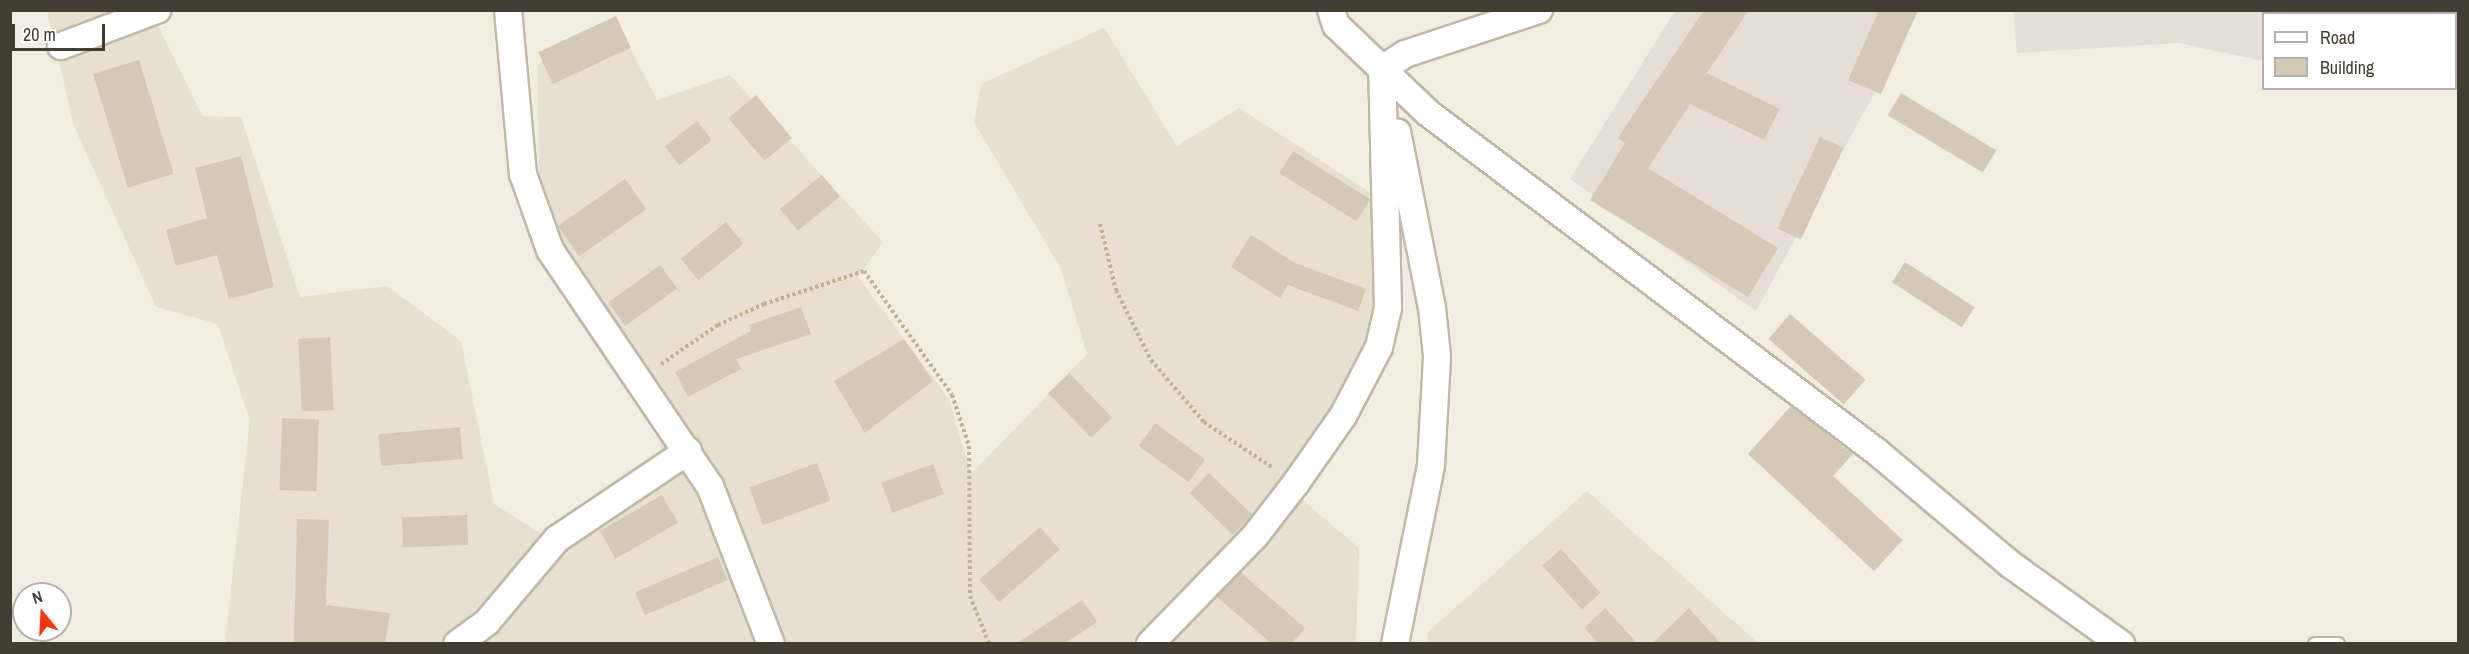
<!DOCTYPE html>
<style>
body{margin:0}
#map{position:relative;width:2469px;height:654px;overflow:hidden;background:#f2ede1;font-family:"Archivo Narrow",sans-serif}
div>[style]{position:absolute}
.residential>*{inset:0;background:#e7dfcf}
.industrial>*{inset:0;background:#e4ded7}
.building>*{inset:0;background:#d4c9b6;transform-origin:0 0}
.path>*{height:4px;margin-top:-2px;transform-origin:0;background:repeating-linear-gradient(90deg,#c1b193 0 3px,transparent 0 6px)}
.roads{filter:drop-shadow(2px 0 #c1b8a6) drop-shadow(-2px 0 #c1b8a6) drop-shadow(0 2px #c1b8a6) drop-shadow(0 -2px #c1b8a6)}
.lane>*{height:12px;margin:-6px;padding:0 6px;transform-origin:6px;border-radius:6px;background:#fff}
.street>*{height:26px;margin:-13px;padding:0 13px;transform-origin:13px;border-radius:13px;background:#fff}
span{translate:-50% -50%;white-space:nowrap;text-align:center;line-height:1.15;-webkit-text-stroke:5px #fff;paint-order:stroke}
.frame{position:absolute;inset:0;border:12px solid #443d32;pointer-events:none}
.legend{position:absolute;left:2262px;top:12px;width:195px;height:78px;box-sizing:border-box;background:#fff;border:2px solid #b4b1ad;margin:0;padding:8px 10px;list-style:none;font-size:18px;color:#443d32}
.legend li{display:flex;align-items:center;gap:12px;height:30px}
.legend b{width:30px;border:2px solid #b4b1ad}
.north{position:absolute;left:12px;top:582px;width:60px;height:60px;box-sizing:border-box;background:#fff;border:2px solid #b4b1ad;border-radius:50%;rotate:342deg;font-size:16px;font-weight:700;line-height:24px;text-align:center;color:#443d32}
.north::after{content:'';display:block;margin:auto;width:21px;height:27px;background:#ff320b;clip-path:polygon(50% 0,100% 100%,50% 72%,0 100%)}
.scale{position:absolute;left:12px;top:24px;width:93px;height:27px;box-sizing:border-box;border:3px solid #443d32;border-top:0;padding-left:8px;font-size:18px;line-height:21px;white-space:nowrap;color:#443d32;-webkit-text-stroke:4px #fff;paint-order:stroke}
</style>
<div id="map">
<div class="residential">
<i style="clip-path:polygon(47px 11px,157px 11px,155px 19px,202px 116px,241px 117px,300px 297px,387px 286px,461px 341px,494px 504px,549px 539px,665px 462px,643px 378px,539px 211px,538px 64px,617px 23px,657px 100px,730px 75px,883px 242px,858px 277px,949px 399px,971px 474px,1087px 354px,1061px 269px,974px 122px,981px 84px,1104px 28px,1177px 146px,1239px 108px,1371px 193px,1394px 289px,1298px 496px,1359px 548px,1356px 643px,225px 643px,250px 420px,218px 324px,156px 307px,74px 126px)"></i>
<i style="clip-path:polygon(1587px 491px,1758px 643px,1427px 644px,1428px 632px)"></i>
</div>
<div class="industrial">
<i style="clip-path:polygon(1675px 11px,1919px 11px,1756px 311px,1570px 179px)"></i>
<i style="clip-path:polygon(2013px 11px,2013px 10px,2381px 11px,2264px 14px,2263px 61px,2179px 43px,2017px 53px)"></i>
</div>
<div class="building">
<i style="clip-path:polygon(1704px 10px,1749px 10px,1707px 73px,1780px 109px,1764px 140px,1690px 104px,1648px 168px,1778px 248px,1748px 297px,1590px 200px,1625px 143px,1618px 138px)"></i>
<i style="clip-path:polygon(1879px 10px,1918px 10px,1881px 94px,1848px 80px)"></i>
<i style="left:616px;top:16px;width:35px;height:86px;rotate:65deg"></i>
<i style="left:139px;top:60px;width:119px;height:48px;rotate:73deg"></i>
<i style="left:1901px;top:93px;width:111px;height:26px;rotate:31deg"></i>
<i style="left:756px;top:95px;width:56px;height:36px;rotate:50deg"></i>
<i style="left:697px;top:121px;width:24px;height:41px;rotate:52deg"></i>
<i style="left:1820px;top:137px;width:26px;height:101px;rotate:25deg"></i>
<i style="left:1293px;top:151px;width:91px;height:26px;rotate:32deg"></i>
<i style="clip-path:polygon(241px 156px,274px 287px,229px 299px,217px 255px,176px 266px,166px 230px,207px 218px,195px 168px)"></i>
<i style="left:822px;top:175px;width:28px;height:54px;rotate:51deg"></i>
<i style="left:625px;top:179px;width:37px;height:82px;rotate:55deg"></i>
<i style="left:726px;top:222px;width:28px;height:58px;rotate:51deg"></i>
<i style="clip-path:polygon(1251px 235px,1295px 263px,1366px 289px,1358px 311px,1288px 285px,1280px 298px,1231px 267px)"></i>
<i style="left:1905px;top:262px;width:83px;height:24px;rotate:33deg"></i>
<i style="left:660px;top:265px;width:29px;height:64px;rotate:54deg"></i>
<i style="clip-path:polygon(801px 307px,811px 334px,736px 359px,741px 369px,688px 397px,675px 372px,751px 331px,749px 325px)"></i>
<i style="left:1790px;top:314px;width:100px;height:33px;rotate:41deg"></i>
<i style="left:330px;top:337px;width:73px;height:32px;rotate:87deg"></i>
<i style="clip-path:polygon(904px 339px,933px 381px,865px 433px,834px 381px)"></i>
<i style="left:1069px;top:373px;width:62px;height:29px;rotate:46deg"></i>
<i style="clip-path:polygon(1791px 406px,1853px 454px,1833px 476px,1903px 540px,1874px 571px,1748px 454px)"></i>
<i style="left:282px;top:418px;width:37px;height:72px;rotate:2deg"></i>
<i style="left:1155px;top:423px;width:62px;height:28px;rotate:36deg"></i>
<i style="left:460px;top:427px;width:32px;height:82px;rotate:85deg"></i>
<i style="left:817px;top:463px;width:40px;height:72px;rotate:70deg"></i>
<i style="left:933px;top:464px;width:32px;height:55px;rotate:70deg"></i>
<i style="left:1209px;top:473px;width:60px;height:28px;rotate:44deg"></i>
<i style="left:662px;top:495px;width:32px;height:72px;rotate:60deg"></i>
<i style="left:467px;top:515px;width:30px;height:65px;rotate:88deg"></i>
<i style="clip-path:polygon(297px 519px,329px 520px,326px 605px,390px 613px,385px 644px,294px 644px)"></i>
<i style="left:1040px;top:527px;width:30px;height:80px;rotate:49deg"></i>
<i style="left:1561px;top:549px;width:59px;height:25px;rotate:48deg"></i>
<i style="left:718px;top:557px;width:25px;height:90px;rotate:67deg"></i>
<i style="clip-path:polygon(1240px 572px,1305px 628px,1291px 644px,1272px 644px,1217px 597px)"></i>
<i style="clip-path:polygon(1082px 600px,1097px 622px,1064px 644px,1016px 644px)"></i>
<i style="clip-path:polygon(1605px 608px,1638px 644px,1599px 644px,1584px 628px)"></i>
<i style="clip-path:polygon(1689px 608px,1721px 644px,1652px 644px)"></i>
</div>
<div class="path">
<i style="left:2416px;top:10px;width:6px;rotate:39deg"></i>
<i style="left:2456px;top:31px;width:4px;rotate:56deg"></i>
<i style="left:1100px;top:224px;width:68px;rotate:76.4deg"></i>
<i style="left:1116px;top:290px;width:78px;rotate:63.4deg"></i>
<i style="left:1151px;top:360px;width:82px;rotate:49.5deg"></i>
<i style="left:1204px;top:422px;width:83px;rotate:33.7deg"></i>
<i style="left:661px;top:364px;width:69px;rotate:-34.4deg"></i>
<i style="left:718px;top:325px;width:51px;rotate:-24.5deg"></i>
<i style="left:764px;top:304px;width:105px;rotate:-18.3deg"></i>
<i style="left:864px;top:271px;width:152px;rotate:54.6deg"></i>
<i style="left:952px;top:395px;width:54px;rotate:71.6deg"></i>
<i style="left:969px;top:446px;width:150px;rotate:89.6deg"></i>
<i style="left:970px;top:596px;width:52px;rotate:68.4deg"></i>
</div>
<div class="roads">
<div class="lane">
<i style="left:2315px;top:644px;width:23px"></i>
</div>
<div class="street">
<i style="left:508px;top:10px;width:165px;rotate:84.8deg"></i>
<i style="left:523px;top:174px;width:81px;rotate:70.4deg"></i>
<i style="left:550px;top:250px;width:285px;rotate:55.9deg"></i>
<i style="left:710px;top:486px;width:169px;rotate:68.9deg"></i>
<i style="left:1331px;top:10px;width:16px;rotate:72deg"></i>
<i style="left:1336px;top:25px;width:127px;rotate:43.7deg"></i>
<i style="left:1428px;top:113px;width:563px;rotate:37.05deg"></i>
<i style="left:1877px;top:452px;width:174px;rotate:40.1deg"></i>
<i style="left:2010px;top:564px;width:137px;rotate:35.8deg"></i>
<i style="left:61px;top:46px;width:103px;rotate:-20.6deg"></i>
<i style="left:1382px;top:69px;width:27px;rotate:-33deg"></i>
<i style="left:1405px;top:54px;width:141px;rotate:-18.2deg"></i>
<i style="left:457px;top:644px;width:37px;rotate:-36deg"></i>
<i style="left:487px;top:622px;width:109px;rotate:-49.9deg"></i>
<i style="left:557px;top:539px;width:158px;rotate:-33.9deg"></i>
<i style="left:1150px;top:644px;width:151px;rotate:-45.8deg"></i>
<i style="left:1255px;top:536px;width:67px;rotate:-52.3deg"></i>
<i style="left:1296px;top:483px;width:82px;rotate:-55deg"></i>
<i style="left:1343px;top:416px;width:78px;rotate:-62.4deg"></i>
<i style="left:1379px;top:347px;width:40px;rotate:-77deg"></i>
<i style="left:1388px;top:308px;width:239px;rotate:-91.4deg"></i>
<i style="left:1395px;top:644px;width:183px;rotate:-78.6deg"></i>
<i style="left:1431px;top:465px;width:109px;rotate:-86.8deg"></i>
<i style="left:1437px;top:356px;width:48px;rotate:-95.9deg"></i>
<i style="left:1432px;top:308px;width:179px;rotate:-101.2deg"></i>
</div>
</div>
<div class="frame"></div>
<ul class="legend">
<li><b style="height:8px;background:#fff"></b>Road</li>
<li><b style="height:16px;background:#d4c9b6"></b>Building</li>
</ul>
<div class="north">N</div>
<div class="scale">20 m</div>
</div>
